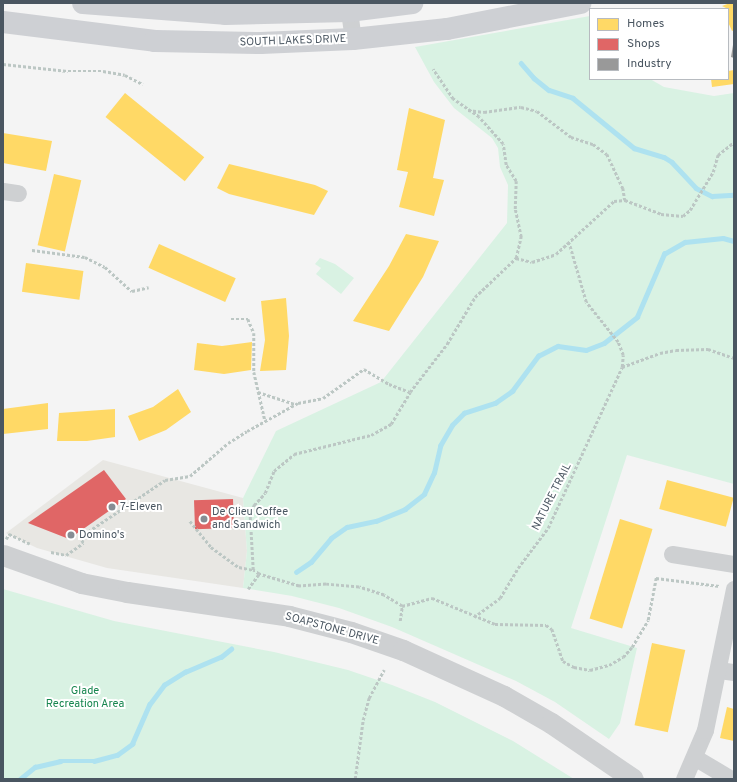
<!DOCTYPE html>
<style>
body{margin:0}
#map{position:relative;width:737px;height:782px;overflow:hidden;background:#f4f4f4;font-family:Overpass,sans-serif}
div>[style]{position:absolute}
.commercial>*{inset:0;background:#e8e7e3}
.green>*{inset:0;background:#d9f2e3}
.homes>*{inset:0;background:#ffd966;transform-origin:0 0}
.shops>*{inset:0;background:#e06666;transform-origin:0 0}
.industry>*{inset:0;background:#999}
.stream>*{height:4.5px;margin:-2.25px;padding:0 2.25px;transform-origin:2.25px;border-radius:2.25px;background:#aee2f0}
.path>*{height:2.5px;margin-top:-1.25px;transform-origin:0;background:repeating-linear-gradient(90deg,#bcc7c4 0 3px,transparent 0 5px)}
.minor>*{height:17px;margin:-8.5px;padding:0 8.5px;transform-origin:8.5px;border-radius:8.5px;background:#ced0d2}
.tertiary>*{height:21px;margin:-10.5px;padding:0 10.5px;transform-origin:10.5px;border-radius:10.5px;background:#ced0d2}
.secondary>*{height:22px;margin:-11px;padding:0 11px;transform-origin:11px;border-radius:11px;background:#ced0d4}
.dots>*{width:11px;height:11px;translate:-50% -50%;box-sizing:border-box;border:2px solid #fff;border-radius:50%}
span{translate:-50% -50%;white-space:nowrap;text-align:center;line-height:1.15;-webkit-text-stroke:4px #fff;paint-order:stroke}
.street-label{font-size:11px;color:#4a5661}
.poi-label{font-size:11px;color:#4a5661}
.left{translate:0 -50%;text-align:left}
.park-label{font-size:11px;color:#17864f}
.frame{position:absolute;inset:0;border:4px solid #4a5661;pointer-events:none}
.legend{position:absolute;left:589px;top:8px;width:140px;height:72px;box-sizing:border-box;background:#fff;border:1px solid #b7bbc0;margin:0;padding:5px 7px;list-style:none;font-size:12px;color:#4a5661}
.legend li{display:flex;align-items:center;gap:8px;height:20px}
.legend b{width:20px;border:1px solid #b7bbc0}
</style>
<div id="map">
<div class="commercial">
<i style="clip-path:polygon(103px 460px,243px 498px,247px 551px,243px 588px,107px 568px,37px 548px,6px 533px)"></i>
</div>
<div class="green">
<i style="clip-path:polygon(590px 16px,590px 79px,650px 79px,664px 87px,714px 96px,734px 93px,734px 484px,627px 455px,571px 628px,637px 648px,620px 723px,609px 739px,555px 702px,516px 681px,392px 627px,339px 608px,292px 596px,243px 588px,247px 551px,243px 498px,276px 431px,381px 382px,507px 223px,508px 185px,500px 167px,498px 148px,492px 138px,454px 108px,434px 82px,415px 47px)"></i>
<i style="clip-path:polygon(320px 258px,335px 264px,354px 278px,341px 294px,316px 274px,321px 268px,315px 264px)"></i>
<i style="clip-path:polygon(3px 589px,114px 621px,274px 652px,348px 670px,392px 685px,435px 702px,513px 741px,574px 779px,3px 779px)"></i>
</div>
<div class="homes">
<i style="clip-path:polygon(730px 3px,734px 3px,734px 30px,732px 31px,728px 22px,728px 9px,722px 6px)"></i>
<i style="clip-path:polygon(734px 70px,734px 84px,712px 87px,711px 79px,728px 79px,728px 71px)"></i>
<i style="left:125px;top:93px;width:102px;height:31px;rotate:39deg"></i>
<i style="clip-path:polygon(409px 108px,445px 120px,433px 178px,444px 180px,434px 216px,399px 207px,408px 172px,397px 170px)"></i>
<i style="clip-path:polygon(3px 133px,52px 141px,46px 171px,3px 163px)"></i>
<i style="clip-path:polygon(229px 164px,315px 185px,328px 191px,314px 215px,229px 194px,217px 188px)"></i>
<i style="left:54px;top:174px;width:28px;height:73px;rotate:13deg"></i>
<i style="clip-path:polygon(406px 234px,439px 241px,423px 277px,389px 331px,353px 321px,389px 266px)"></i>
<i style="left:159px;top:244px;width:84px;height:26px;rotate:24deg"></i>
<i style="left:26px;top:263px;width:58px;height:29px;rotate:8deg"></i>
<i style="clip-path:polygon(286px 298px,289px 336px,286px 370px,260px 371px,265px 340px,261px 301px)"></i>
<i style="clip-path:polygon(252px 342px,251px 370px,224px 374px,194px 370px,197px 343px,222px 346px)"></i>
<i style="clip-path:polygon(178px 389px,191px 412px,166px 430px,139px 441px,128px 416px,153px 407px)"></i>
<i style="clip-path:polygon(48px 403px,48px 429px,3px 434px,3px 409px)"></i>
<i style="clip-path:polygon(115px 409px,115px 437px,87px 441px,57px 441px,59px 413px)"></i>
<i style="left:667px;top:480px;width:69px;height:30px;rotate:15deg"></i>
<i style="left:620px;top:519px;width:34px;height:104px;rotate:17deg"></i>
<i style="left:652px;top:643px;width:34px;height:84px;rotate:12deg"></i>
<i style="clip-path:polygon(727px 707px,734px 709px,734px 741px,720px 738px)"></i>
</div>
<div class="shops">
<i style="clip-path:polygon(104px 470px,126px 499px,69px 539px,28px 523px)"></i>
<i style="left:233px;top:499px;width:29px;height:39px;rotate:88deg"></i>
</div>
<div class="industry">
<i style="clip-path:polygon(733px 45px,734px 45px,734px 58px,731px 57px)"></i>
</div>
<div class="stream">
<i style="left:521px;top:63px;width:20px;rotate:49deg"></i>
<i style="left:534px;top:78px;width:19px;rotate:39deg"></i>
<i style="left:549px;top:90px;width:25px;rotate:18deg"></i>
<i style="left:573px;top:98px;width:79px;rotate:39.3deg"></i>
<i style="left:634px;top:148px;width:31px;rotate:17deg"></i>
<i style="left:664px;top:157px;width:9px;rotate:32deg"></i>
<i style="left:672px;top:162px;width:35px;rotate:47deg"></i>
<i style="left:696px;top:188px;width:18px;rotate:27deg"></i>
<i style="left:712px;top:196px;width:22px;rotate:-3deg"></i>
<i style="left:296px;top:572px;width:18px;rotate:-34deg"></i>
<i style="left:311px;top:562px;width:31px;rotate:-50deg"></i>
<i style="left:331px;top:538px;width:19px;rotate:-35deg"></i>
<i style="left:347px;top:527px;width:30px;rotate:-12deg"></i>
<i style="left:376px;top:521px;width:31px;rotate:-22deg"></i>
<i style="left:405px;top:509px;width:24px;rotate:-38deg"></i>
<i style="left:424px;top:494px;width:23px;rotate:-65deg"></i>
<i style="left:434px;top:473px;width:28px;rotate:-77deg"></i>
<i style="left:440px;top:446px;width:24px;rotate:-60deg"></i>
<i style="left:452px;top:425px;width:17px;rotate:-45deg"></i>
<i style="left:464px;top:413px;width:33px;rotate:-18deg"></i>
<i style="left:495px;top:403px;width:21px;rotate:-35deg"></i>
<i style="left:512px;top:391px;width:44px;rotate:-53.4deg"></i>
<i style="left:538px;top:356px;width:22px;rotate:-27deg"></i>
<i style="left:558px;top:346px;width:28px;rotate:8deg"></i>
<i style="left:586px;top:350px;width:19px;rotate:-21deg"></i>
<i style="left:604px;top:343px;width:42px;rotate:-38.2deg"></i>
<i style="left:637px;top:317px;width:69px;rotate:-66.8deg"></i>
<i style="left:664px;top:254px;width:24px;rotate:-30deg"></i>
<i style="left:685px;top:242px;width:38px;rotate:-6deg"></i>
<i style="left:723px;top:238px;width:11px;rotate:15deg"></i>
<i style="left:20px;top:779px;width:19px;rotate:-39deg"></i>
<i style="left:35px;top:767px;width:26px;rotate:-13deg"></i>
<i style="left:60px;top:761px;width:34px"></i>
<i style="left:94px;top:761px;width:24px;rotate:-15deg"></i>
<i style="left:117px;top:755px;width:19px;rotate:-36deg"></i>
<i style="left:132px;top:744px;width:43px;rotate:-66.4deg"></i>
<i style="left:149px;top:705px;width:25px;rotate:-53deg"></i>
<i style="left:164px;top:685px;width:25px;rotate:-32deg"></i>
<i style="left:185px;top:672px;width:39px;rotate:-23deg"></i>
<i style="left:221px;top:657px;width:13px;rotate:-39deg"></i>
</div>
<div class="path">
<i style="left:3px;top:64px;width:65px;rotate:6.1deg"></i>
<i style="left:68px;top:71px;width:35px"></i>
<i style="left:103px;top:71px;width:22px;rotate:10deg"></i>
<i style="left:125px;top:75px;width:20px;rotate:27deg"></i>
<i style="left:468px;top:110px;width:16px;rotate:7deg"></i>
<i style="left:484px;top:112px;width:37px;rotate:-8deg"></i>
<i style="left:521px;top:107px;width:16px;rotate:14deg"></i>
<i style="left:537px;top:111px;width:43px;rotate:37.4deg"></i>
<i style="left:571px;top:137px;width:23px;rotate:18deg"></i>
<i style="left:593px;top:144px;width:17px;rotate:36deg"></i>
<i style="left:607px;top:154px;width:38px;rotate:65deg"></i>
<i style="left:623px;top:188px;width:12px;rotate:81deg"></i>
<i style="left:32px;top:250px;width:53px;rotate:7.5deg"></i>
<i style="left:85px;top:257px;width:22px;rotate:27deg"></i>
<i style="left:105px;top:267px;width:36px;rotate:42deg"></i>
<i style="left:132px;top:291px;width:17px;rotate:-13deg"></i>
<i style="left:516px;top:258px;width:16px;rotate:14deg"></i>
<i style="left:532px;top:262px;width:25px;rotate:-18deg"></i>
<i style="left:556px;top:254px;width:79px;rotate:-42.4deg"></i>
<i style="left:614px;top:201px;width:11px;rotate:-5deg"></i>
<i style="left:625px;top:200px;width:39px;rotate:21deg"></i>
<i style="left:661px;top:214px;width:22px;rotate:5deg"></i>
<i style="left:683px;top:216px;width:9px;rotate:-41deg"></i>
<i style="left:690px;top:210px;width:44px;rotate:-58.8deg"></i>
<i style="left:713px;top:172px;width:18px;rotate:-74deg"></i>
<i style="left:718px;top:155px;width:21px;rotate:-39deg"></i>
<i style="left:231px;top:319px;width:17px"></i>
<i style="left:248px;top:319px;width:15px;rotate:67deg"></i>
<i style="left:254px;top:333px;width:39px;rotate:90deg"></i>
<i style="left:254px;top:372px;width:49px;rotate:77.1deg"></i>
<i style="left:622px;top:367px;width:40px;rotate:-20.2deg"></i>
<i style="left:660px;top:353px;width:16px;rotate:-11deg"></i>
<i style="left:676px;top:350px;width:32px;rotate:-2deg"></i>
<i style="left:708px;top:349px;width:28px;rotate:19deg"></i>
<i style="left:258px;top:392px;width:40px;rotate:18deg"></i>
<i style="left:190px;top:521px;width:33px;rotate:51deg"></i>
<i style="left:211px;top:547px;width:34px;rotate:36deg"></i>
<i style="left:239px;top:567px;width:14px;rotate:12deg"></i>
<i style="left:6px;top:539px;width:6px;rotate:-59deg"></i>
<i style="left:9px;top:534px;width:23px;rotate:25deg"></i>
<i style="left:51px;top:552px;width:15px;rotate:11deg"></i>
<i style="left:66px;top:555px;width:21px;rotate:-35deg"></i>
<i style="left:83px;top:543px;width:7px;rotate:-117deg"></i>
<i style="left:80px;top:537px;width:102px;rotate:-33.8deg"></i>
<i style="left:165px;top:480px;width:25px;rotate:-9deg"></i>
<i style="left:190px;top:476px;width:50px;rotate:-41deg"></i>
<i style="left:228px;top:443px;width:22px;rotate:-32deg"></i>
<i style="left:247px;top:431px;width:58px;rotate:-28.8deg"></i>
<i style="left:298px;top:403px;width:25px;rotate:-11deg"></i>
<i style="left:323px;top:398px;width:50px;rotate:-35.3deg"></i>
<i style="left:364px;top:369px;width:29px;rotate:31deg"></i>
<i style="left:389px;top:384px;width:22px;rotate:21deg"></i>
<i style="left:248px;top:589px;width:19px;rotate:-54deg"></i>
<i style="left:402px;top:606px;width:21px;rotate:-149deg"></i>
<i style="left:384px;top:595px;width:26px;rotate:-162deg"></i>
<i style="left:359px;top:587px;width:33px;rotate:-175deg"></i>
<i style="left:326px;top:584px;width:27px;rotate:176deg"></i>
<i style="left:299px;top:586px;width:42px;rotate:-163.3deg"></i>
<i style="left:259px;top:574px;width:7px;rotate:-146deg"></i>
<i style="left:253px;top:570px;width:54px;rotate:-93.2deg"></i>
<i style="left:250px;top:516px;width:12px;rotate:-70deg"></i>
<i style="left:254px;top:505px;width:16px;rotate:-47deg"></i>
<i style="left:265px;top:493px;width:24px;rotate:-68deg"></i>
<i style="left:274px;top:471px;width:26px;rotate:-40deg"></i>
<i style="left:294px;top:454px;width:79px;rotate:-13.9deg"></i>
<i style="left:371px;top:435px;width:23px;rotate:-29deg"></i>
<i style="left:391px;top:424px;width:37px;rotate:-59deg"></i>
<i style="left:410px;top:392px;width:61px;rotate:-52.4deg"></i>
<i style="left:447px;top:344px;width:55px;rotate:-59.2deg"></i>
<i style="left:475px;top:297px;width:57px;rotate:-43.6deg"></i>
<i style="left:516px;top:258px;width:22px;rotate:-77deg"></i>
<i style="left:521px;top:237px;width:29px;rotate:-102deg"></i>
<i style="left:515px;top:209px;width:28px;rotate:-88deg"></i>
<i style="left:516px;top:181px;width:19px;rotate:-122deg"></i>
<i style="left:506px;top:165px;width:21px;rotate:-98deg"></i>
<i style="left:503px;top:144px;width:36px;rotate:-132deg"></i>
<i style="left:479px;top:117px;width:32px;rotate:-145deg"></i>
<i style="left:453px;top:99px;width:36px;rotate:-124deg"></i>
<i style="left:474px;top:617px;width:32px;rotate:-36deg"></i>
<i style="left:500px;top:598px;width:35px;rotate:-59deg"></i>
<i style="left:518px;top:568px;width:50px;rotate:-53.1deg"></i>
<i style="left:548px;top:528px;width:177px;rotate:-65.3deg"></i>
<i style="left:622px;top:367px;width:12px;rotate:-85deg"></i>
<i style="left:623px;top:355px;width:14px;rotate:-111deg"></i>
<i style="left:618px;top:342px;width:51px;rotate:-128.7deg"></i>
<i style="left:586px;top:302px;width:61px;rotate:-106.1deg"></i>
<i style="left:400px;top:621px;width:15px;rotate:-82deg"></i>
<i style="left:402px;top:606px;width:31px;rotate:-15deg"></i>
<i style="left:432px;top:598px;width:68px;rotate:22.4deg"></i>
<i style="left:495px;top:624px;width:51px;rotate:1.1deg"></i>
<i style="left:546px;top:625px;width:7px;rotate:34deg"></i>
<i style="left:552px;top:629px;width:34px;rotate:71deg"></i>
<i style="left:563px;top:661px;width:13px;rotate:29deg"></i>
<i style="left:574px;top:667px;width:16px;rotate:11deg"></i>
<i style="left:590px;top:670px;width:20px;rotate:-15deg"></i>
<i style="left:609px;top:665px;width:16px;rotate:-30deg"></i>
<i style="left:623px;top:657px;width:13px;rotate:-48deg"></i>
<i style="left:632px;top:647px;width:31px;rotate:-59deg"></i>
<i style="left:648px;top:620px;width:43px;rotate:-79.2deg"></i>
<i style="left:656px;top:578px;width:64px;rotate:7.1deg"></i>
<i style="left:355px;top:779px;width:60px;rotate:-82.3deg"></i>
<i style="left:363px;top:720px;width:23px;rotate:-75deg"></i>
<i style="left:369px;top:698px;width:32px;rotate:-62deg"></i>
</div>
<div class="minor">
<i style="left:349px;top:11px;width:28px;rotate:82deg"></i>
<i style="left:3px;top:191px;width:15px;rotate:8deg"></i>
<i style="left:672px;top:554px;width:63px;rotate:9.2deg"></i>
<i style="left:719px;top:670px;width:15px;rotate:8deg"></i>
<i style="left:694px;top:757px;width:43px;rotate:30.7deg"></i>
<i style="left:684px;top:779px;width:53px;rotate:-66.8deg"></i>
<i style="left:705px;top:730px;width:144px;rotate:-78.4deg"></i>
</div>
<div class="tertiary">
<i style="left:3px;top:555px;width:83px;rotate:19.7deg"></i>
<i style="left:81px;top:583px;width:47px;rotate:11.1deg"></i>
<i style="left:127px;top:592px;width:164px;rotate:8.4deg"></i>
<i style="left:289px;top:616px;width:64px;rotate:14.5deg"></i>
<i style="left:351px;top:632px;width:55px;rotate:19.1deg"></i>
<i style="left:403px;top:650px;width:111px;rotate:24.5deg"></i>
<i style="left:504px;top:696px;width:54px;rotate:29.9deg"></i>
<i style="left:551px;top:723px;width:99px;rotate:34.3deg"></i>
</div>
<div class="secondary">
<i style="left:83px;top:3px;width:142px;rotate:4.4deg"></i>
<i style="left:225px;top:14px;width:124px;rotate:-1.4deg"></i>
<i style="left:349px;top:11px;width:64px;rotate:-7.2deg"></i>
<i style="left:3px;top:22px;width:153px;rotate:7.1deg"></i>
<i style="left:155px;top:41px;width:106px;rotate:1.1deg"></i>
<i style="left:261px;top:43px;width:92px;rotate:-2.5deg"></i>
<i style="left:353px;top:39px;width:95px;rotate:-6.1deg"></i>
<i style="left:447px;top:29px;width:136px;rotate:-11deg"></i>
</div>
<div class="dots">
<i style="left:112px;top:507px;background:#868d94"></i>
<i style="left:204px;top:519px;background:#868d94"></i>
<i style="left:71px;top:535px;background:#868d94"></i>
</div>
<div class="street-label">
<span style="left:293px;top:41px;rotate:-2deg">SOUTH LAKES DRIVE</span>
<span style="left:552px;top:497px;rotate:-63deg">NATURE TRAIL</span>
<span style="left:332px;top:629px;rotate:15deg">SOAPSTONE DRIVE</span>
</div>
<div class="poi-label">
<span class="left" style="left:120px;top:507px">7-Eleven</span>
<span class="left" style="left:212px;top:519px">De Clieu Coffee<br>and Sandwich</span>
<span class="left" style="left:79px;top:535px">Domino's</span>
</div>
<div class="park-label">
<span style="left:85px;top:698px">Glade<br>Recreation Area</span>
</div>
<div class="frame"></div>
<ul class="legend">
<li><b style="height:11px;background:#ffd966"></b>Homes</li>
<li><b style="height:11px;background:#e06666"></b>Shops</li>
<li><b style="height:11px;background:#999"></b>Industry</li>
</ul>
</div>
